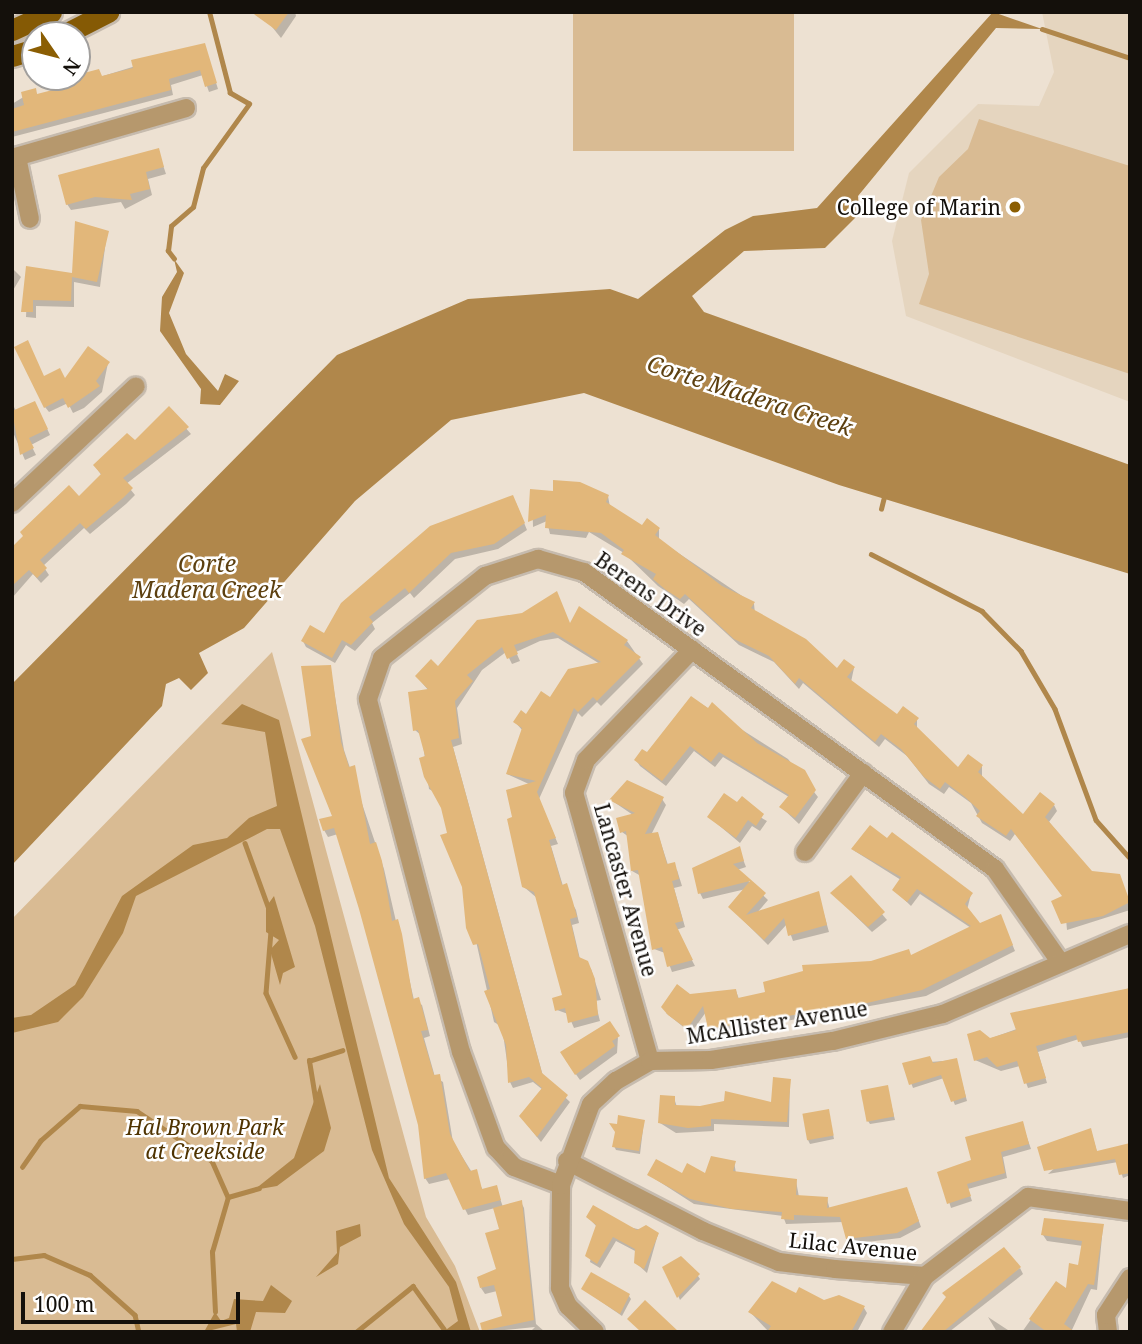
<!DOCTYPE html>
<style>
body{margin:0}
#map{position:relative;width:1142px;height:1344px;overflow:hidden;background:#ede1d2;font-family:"Noto Serif",serif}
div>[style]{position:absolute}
.built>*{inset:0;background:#e5d5bf}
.green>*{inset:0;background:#d9bb93;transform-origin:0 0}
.water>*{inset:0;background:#b0874b}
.shadow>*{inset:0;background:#0003}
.stream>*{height:4.5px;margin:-2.25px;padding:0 2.25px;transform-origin:2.25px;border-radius:2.25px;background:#b0874b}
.building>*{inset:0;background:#e2b77a;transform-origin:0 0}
.roads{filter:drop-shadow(2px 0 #c6bbae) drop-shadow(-2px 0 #c6bbae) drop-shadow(0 2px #c6bbae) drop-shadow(0 -2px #c6bbae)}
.minor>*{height:18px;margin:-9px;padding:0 9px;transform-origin:9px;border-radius:9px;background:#b6986d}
.major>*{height:21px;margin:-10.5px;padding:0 10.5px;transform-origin:10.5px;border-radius:10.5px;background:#855a05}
.dots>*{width:19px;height:19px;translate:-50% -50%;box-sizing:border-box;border:4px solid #fff;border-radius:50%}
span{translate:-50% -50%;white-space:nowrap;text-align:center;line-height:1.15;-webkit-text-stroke:5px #fff;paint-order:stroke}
.poi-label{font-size:21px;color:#14100b}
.right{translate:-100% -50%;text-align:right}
.street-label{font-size:21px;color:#14100b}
.park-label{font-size:21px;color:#4f3300;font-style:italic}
.water-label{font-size:23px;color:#5d4010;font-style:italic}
.frame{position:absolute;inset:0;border:14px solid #14100b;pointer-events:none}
.north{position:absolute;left:21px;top:21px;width:70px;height:70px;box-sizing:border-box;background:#fff;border:2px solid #a19f9d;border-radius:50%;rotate:125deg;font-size:19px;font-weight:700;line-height:28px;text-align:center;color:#14100b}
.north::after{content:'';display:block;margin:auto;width:24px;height:32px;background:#8b5e03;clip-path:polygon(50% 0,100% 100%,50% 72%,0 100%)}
.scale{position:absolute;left:21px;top:1292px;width:219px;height:32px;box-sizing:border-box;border:4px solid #14100b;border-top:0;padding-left:9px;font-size:21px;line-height:24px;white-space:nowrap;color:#14100b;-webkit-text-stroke:5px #fff;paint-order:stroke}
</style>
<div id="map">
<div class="built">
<i style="clip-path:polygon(1042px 12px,1130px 12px,1130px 402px,906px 316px,892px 241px,909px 173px,978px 104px,1039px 106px,1054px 72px)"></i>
</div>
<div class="green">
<i style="left:573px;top:12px;width:221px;height:139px"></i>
<i style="clip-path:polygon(979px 119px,1130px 166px,1130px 374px,919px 304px,929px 274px,921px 220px,939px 177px,968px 149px)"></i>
<i style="clip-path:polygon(272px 652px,426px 1217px,455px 1266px,480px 1332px,12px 1332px,12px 919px)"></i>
</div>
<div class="water">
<i style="clip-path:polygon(993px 12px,1042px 29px,996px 28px,858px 196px,859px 214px,825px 248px,744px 251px,692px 296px,704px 312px,1130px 465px,1130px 574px,839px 485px,584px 393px,451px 420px,355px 501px,244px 628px,199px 653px,208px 673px,191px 690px,179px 678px,166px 684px,162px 706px,12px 865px,12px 684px,337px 355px,468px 299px,610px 289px,638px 299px,725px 230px,753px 216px,817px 208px)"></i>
<i style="clip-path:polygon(174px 259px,184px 273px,169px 313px,186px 354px,218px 391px,225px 374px,239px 381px,220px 405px,200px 404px,201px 389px,160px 331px,162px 297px,177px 272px)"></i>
<i style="clip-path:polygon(242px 704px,279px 720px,389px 1178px,456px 1282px,471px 1332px,443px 1332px,458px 1321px,449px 1287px,404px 1224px,372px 1150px,315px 926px,280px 829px,267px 829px,136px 896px,123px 933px,83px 997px,58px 1022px,12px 1033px,12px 1018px,31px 1015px,75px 985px,122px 896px,193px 845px,227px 838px,249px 818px,277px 806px,265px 732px,221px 724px)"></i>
<i style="clip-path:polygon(274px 896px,295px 967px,283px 973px,280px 985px,270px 950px,279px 940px,266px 932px,266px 907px)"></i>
<i style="clip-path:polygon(320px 1084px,331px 1128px,324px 1151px,277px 1186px,254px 1190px,294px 1158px)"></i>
<i style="clip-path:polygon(360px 1224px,361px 1236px,340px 1247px,338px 1264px,316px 1277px,337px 1253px,336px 1231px)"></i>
<i style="clip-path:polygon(271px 1285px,292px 1301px,285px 1313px,256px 1312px,250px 1332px,237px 1332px,236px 1324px,204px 1332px,215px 1312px,221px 1321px,229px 1318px,234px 1299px,263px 1301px)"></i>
</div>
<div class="shadow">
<i style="clip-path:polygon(260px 12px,295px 12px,296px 16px,281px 38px)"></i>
<i style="clip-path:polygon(204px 45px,218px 89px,209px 92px,203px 75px,171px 85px,173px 95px,12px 137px,12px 104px,35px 90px,38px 96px)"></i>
<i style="clip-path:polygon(158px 150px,166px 174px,148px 179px,152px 195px,125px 209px,121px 202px,71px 210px,67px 204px)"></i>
<i style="clip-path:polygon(107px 232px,100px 287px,74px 282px,74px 307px,36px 306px,36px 318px,26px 317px,28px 268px,73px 275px)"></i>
<i style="clip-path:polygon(12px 268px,21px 277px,12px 292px)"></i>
<i style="clip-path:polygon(108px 363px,102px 392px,84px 408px,73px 413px,68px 403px,49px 412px,45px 407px,65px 381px)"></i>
<i style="clip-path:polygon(12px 403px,16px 411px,38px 409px,50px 435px,31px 445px,36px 455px,25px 460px,12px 430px)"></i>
<i style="clip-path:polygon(169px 409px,191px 434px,126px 484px,135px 495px,126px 504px,90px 534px,84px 528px,43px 566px,49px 575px,41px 583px,33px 574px,12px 598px,12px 548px,79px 498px,102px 476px,95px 466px,135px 443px)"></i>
<i style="clip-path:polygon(532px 491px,608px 496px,610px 507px,643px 527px,659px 529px,659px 540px,754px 604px,755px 613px,837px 671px,854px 668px,851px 682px,897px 717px,917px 719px,917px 730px,958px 769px,982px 766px,982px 777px,1023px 817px,1054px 805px,1057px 811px,1049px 822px,1092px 873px,1119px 876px,1130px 910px,1067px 930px,1064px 897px,1015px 834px,1010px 841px,982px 823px,971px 803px,949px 787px,944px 794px,929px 784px,907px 756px,885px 739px,879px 747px,803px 683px,799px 689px,774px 662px,739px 645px,689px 599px,684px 604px,658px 586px,624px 553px,589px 532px,586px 538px,550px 534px,547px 521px,533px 527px)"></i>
<i style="clip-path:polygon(516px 503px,527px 530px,498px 549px,455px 559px,414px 598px,410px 593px,372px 623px,375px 629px,355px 651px,346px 645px,335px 663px,306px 647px,303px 641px,325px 635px)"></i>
<i style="clip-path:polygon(478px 622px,570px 626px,627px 641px,643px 664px,601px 706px,597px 702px,582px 717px,578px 713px,539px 799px,558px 844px,551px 846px,563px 886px,576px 910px,579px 923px,572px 925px,580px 959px,591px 969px,601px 1000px,595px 1001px,600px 1021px,574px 1028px,568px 1014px,557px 1010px,564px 997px,537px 898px,524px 887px,514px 819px,531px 785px,507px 774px,523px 731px,515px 722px,600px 664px,558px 638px,540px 641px,516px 652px,520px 661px,512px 664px,506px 652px,482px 670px,457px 708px,462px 744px,453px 747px,543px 1076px,570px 1102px,541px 1142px,521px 1117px,543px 1090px,533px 1082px,513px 1088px,510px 1082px,502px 1027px,494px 1022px,464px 887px,438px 794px,429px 789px,422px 736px,415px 730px,429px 691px,417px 677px,438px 668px)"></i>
<i style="clip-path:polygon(330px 667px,344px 750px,384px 869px,414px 1000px,422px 1005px,430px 1036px,424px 1038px,435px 1077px,443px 1082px,453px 1142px,483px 1190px,496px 1187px,503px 1207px,521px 1202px,524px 1208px,536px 1324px,545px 1332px,530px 1332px,535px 1327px,484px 1332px,482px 1324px,504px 1317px,497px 1291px,485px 1294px,481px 1288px,498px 1270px,501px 1230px,495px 1208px,468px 1215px,450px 1179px,429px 1184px,425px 1178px,419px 1125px,373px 951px,338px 834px,328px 837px,324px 830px,334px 817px,313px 737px)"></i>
<i style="clip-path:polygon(692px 698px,788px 759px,818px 797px,799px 824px,781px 807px,789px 797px,723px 757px,715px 767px,694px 751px,666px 786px,640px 766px,636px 760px,648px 755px)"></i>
<i style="clip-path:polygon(662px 799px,666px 805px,651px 835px,658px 834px,668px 865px,677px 870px,682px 886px,674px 888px,685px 927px,676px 930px,695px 966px,672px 972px,665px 953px,654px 949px,641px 876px,632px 871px,629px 837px,622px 832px,633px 815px,611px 800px)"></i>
<i style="clip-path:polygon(738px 805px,767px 821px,760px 831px,752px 826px,740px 843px,709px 817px)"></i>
<i style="clip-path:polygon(739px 849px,746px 867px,737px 870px,768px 900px,756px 914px,818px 893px,829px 932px,793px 941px,787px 924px,768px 945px,730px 907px,746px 889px,703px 899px,700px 893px)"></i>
<i style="clip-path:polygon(853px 850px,971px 894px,967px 910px,980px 925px,1003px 922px,1015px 951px,926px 996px,713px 1034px,706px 1012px,691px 1033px,666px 1013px,690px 996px,736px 991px,739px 999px,911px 957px,971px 928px,920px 894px,911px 906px,894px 890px,901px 880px)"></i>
<i style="clip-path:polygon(851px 877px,887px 920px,872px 932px,832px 893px)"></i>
<i style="clip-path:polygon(1130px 988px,1130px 1037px,1083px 1047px,1079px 1039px,1038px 1052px,1047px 1083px,1028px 1088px,1020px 1066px,1001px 1071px,975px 1060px,989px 1039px)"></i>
<i style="clip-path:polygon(618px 1037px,617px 1053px,580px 1080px,565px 1059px)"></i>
<i style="clip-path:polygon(956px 1060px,967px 1101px,955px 1105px,944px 1078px,913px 1088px,904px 1064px)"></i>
<i style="clip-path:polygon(790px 1081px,789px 1127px,714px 1124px,714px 1131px,676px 1133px,660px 1123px,674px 1098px,677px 1107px,773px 1104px)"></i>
<i style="clip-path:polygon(887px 1087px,895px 1120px,870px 1124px,868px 1121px)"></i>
<i style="clip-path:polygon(828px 1111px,834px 1139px,810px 1144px,808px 1140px)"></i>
<i style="clip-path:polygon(644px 1121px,640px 1154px,616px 1150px,614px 1146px)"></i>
<i style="clip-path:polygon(1022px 1123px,1031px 1149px,1003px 1157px,1007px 1178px,968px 1189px,972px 1201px,951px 1208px,940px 1173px,973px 1162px)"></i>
<i style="clip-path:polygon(1092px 1134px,1097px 1152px,1130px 1145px,1130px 1175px,1123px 1178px,1118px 1162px,1048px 1174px)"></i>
<i style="clip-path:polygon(734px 1162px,736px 1173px,796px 1181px,799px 1197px,827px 1199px,830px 1210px,909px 1194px,921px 1227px,900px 1238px,850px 1244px,843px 1222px,786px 1224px,783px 1216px,694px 1204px,649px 1175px,706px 1176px)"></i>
<i style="clip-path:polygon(588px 1217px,658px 1234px,647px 1273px,636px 1263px,637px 1252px,616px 1241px,600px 1268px,590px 1262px,597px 1227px)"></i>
<i style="clip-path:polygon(1103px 1226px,1097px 1290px,1091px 1289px,1071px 1332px,1022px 1332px,1056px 1284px,1067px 1291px,1080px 1267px,1083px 1246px,1047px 1241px,1043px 1235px)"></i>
<i style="clip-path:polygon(665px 1267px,698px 1276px,700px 1279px,680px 1300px)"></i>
<i style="clip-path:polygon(1020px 1268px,1023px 1274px,949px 1332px,922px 1332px)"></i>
<i style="clip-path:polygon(583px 1289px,629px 1296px,631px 1299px,622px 1316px)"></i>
<i style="clip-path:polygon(797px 1296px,864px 1308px,867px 1313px,857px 1332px,769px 1332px,750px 1312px)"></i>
<i style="clip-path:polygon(988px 1317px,1011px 1332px,997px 1332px)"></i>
</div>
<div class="stream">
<i style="left:1042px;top:29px;width:93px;rotate:18.2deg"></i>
<i style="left:174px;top:259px;width:10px;rotate:-127deg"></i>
<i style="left:168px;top:251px;width:25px;rotate:-83deg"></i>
<i style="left:171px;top:226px;width:29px;rotate:-41deg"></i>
<i style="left:193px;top:207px;width:40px;rotate:-75.6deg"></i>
<i style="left:203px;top:168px;width:79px;rotate:-54.3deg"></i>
<i style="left:249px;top:104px;width:22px;rotate:-150deg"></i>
<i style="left:230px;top:93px;width:84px;rotate:-104.5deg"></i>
<i style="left:881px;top:509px;width:16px;rotate:-76deg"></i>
<i style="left:871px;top:554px;width:125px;rotate:27.2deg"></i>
<i style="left:982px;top:611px;width:56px;rotate:45.7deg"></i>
<i style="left:1021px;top:651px;width:67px;rotate:59.6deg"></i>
<i style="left:1055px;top:709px;width:118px;rotate:69.7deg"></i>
<i style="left:1096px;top:820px;width:51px;rotate:48.2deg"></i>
<i style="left:245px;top:843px;width:70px;rotate:70deg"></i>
<i style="left:271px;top:931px;width:62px;rotate:94.6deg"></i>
<i style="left:266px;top:993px;width:70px;rotate:65.6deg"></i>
<i style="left:316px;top:1104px;width:44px;rotate:-99.2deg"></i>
<i style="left:309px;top:1061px;width:35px;rotate:-18deg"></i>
<i style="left:22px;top:1167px;width:32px;rotate:-55deg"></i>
<i style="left:40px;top:1141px;width:53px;rotate:-41.2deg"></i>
<i style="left:80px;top:1106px;width:57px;rotate:5deg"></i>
<i style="left:137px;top:1111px;width:90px;rotate:33.7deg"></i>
<i style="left:212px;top:1161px;width:39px;rotate:66deg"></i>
<i style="left:228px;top:1197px;width:32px;rotate:-16deg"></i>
<i style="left:12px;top:1259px;width:32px;rotate:-7deg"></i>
<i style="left:44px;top:1255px;width:50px;rotate:23.5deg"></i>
<i style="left:90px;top:1275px;width:60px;rotate:41.6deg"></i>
<i style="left:135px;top:1315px;width:17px;rotate:77deg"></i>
<i style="left:215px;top:1312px;width:60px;rotate:-92.9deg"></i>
<i style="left:212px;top:1252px;width:57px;rotate:-73.8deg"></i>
<i style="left:356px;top:1332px;width:73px;rotate:-38.9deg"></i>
<i style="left:413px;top:1286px;width:53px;rotate:54.2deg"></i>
</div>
<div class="building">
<i style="clip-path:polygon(251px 12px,289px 12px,276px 30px)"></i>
<i style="clip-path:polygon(205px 43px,217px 83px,205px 87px,200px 70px,169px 79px,171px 90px,12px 132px,12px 109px,24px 105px,21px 92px,36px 88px,37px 94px,72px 85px,84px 73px,99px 69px,102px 76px,133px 68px,131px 60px)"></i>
<i style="clip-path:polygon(159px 148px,164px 167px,146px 172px,150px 189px,130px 194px,132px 200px,95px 197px,66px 205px,58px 175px)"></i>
<i style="clip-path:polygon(75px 221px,109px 231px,97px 282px,72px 277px,71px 301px,33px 300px,33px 312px,21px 312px,26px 266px,72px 273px)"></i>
<i style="clip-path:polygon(28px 340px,44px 376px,60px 368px,65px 378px,88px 346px,110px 362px,96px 381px,100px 386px,68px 408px,63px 398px,44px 408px,14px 347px)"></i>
<i style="clip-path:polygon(35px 401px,48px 429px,29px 438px,34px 448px,20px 455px,12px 411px)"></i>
<i style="clip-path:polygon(169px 406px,189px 427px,123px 478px,133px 488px,123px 498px,86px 529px,80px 523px,40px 560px,47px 568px,37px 578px,29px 570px,12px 586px,12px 547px,23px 536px,20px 532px,69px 485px,79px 496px,101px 474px,93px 465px,127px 433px,135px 440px)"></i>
<i style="clip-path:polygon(553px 480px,580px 482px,609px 495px,606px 502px,642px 525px,647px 518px,660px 528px,655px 535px,722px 586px,755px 602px,751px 608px,806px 639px,837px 668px,844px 659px,855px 667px,847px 677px,897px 714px,903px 706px,919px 718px,914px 724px,958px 767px,968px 754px,983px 765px,978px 772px,1023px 814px,1040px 792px,1055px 804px,1045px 817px,1092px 871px,1120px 874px,1130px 902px,1103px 916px,1061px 924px,1051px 901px,1062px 896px,1011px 829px,1006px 836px,976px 816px,980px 811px,965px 797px,945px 782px,940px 789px,924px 777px,901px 749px,881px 734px,875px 742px,799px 678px,795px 684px,769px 656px,734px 639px,685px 594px,680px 599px,666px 590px,653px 579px,656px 574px,621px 554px,624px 550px,601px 533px,545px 528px,546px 515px,528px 522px,530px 489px,553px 491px)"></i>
<i style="clip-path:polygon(513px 495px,525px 523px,494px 544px,451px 553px,409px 593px,405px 588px,369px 617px,373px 622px,351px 645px,342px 640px,332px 658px,301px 641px,310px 625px,324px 633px,341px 603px,430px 526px)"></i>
<i style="clip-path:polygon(557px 591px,570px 623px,579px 606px,628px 640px,624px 645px,641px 657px,597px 701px,593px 697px,578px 712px,574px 708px,537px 792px,556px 838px,549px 840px,562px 885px,567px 883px,573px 902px,577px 917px,570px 919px,579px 957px,588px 961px,595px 979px,598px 1015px,568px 1023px,565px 1008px,555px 1011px,552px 998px,562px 995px,534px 892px,522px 887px,507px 819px,512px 817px,506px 790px,536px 781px,506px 774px,522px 728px,513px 722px,521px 710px,526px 714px,541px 691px,550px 697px,568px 669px,601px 662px,553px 632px,514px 645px,518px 654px,507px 659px,502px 647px,467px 675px,473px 681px,455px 701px,459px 738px,451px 740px,542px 1073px,568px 1095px,537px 1137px,519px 1116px,542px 1088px,529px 1077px,508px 1083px,506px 1045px,484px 991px,490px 989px,478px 944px,473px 945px,466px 928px,462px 887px,440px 835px,447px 833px,441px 808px,424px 777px,419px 758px,425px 756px,418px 730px,413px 731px,408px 692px,428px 689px,415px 676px,431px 659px,438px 666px,477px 620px,522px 613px)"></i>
<i style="clip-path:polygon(331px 665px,341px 742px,349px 767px,355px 765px,370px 844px,376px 842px,382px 861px,392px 921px,398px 919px,402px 934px,413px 999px,419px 997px,428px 1030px,421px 1031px,434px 1075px,440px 1074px,450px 1134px,470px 1171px,477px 1169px,482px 1189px,497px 1185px,501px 1200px,463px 1210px,446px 1173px,424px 1179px,418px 1125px,359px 909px,334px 828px,323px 831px,319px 819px,332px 816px,301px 739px,311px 736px,301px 666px)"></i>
<i style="clip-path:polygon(691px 696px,708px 708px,712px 702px,757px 743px,805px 770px,816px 790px,795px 818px,779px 807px,789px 795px,719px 752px,711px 762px,690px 746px,662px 781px,634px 760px,642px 749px,647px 752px)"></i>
<i style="clip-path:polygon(627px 780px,664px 797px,645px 834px,658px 832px,667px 864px,675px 862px,679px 879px,672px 881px,683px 921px,675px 923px,693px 960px,667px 967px,662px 947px,652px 950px,638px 870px,631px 871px,626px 831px,620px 833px,616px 818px,635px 813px,609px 800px)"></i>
<i style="clip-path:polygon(724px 793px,737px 802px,742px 796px,764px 814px,756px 826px,748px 820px,736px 838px,707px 817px)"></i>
<i style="clip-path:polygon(870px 825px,887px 838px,892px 832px,973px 893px,965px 904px,980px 923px,1001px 914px,1013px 945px,922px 990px,867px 1003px,708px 1029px,703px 1006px,687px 1029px,668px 1015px,661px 1007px,677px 984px,690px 994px,736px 989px,738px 998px,765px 992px,763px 982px,803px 971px,802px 965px,871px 961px,909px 949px,911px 955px,971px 926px,917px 889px,907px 902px,892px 890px,901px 877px,851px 849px)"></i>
<i style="clip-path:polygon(740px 846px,744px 861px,733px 864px,766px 893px,746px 915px,819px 891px,827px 925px,788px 936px,784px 918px,764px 940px,728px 907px,750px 881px,698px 894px,692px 868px)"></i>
<i style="clip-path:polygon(851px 875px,885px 912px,868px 927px,830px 893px)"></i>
<i style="clip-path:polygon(1130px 988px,1130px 1032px,1078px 1042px,1076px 1035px,1036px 1046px,1046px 1078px,1024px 1084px,1017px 1061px,997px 1067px,987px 1057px,974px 1061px,967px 1034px,980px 1030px,990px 1038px,1016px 1030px,1010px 1013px)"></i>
<i style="clip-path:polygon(610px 1021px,620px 1036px,612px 1041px,615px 1046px,575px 1075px,560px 1052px)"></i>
<i style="clip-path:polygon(930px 1056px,933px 1063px,957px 1058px,966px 1097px,951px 1102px,941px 1075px,909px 1085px,902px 1063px)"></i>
<i style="clip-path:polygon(773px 1077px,791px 1079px,787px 1122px,711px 1119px,711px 1126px,688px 1128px,658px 1123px,660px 1095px,675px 1096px,675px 1105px,700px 1106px,724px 1101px,725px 1091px,771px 1102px)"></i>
<i style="left:888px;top:1085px;width:32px;height:28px;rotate:79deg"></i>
<i style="left:829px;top:1109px;width:27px;height:27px;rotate:80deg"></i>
<i style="clip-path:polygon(618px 1115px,645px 1120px,639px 1151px,612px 1147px,615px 1132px,609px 1123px,617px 1124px)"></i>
<i style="clip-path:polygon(1023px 1121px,1029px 1144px,1001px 1152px,1005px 1173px,967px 1184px,971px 1196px,947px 1204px,937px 1172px,971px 1160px,965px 1137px)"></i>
<i style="clip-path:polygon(1091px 1128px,1097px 1151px,1130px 1143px,1130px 1173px,1119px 1175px,1115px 1159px,1044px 1171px,1037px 1147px)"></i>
<i style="clip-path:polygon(711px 1156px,736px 1161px,733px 1171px,797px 1179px,796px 1195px,828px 1197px,827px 1208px,907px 1187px,919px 1221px,897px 1233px,846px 1239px,840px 1217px,794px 1215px,794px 1220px,781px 1219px,782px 1212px,732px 1209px,690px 1199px,647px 1175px,656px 1159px,682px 1173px,687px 1163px,705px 1173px)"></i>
<i style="clip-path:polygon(522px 1200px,534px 1320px,482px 1331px,480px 1323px,502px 1316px,494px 1285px,480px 1288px,477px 1277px,496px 1269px,485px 1233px,499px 1229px,493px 1208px)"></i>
<i style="clip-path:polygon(593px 1205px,637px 1230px,646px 1225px,659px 1233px,644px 1269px,634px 1263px,635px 1249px,613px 1237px,597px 1264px,585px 1256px,596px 1225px,586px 1217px)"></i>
<i style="clip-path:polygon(1044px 1218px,1104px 1224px,1094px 1285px,1088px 1284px,1064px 1324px,1075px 1332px,1047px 1332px,1029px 1319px,1056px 1281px,1066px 1288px,1069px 1263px,1078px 1265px,1082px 1241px,1041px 1235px)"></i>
<i style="clip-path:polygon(1004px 1247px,1021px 1267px,943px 1332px,920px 1332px,946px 1297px,942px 1293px)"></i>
<i style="clip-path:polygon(681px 1256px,700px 1274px,677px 1298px,662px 1267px)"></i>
<i style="clip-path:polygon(591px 1272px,630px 1294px,620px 1314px,581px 1289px)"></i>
<i style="clip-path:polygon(772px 1281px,796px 1293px,799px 1287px,824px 1300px,839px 1295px,865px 1306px,851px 1332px,767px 1332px,771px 1326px,748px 1312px)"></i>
<i style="clip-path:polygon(645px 1300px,679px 1332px,641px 1332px,627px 1319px)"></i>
</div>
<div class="roads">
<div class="minor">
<i style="left:17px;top:157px;width:63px;rotate:78.2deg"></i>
<i style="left:12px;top:158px;width:181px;rotate:-16deg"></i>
<i style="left:12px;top:503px;width:170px;rotate:-43.3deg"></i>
<i style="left:805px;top:852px;width:98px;rotate:-53.7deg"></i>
<i style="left:650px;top:1061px;width:279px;rotate:-105.8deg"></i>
<i style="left:574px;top:793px;width:35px;rotate:-70deg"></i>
<i style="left:586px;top:760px;width:153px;rotate:-46.1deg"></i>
<i style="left:567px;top:1161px;width:153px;rotate:27.2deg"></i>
<i style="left:703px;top:1231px;width:82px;rotate:22.2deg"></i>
<i style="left:779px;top:1262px;width:56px;rotate:7.1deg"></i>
<i style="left:835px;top:1269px;width:90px;rotate:4.4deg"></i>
<i style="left:925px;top:1276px;width:130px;rotate:-37.5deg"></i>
<i style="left:1028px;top:1197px;width:103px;rotate:7.8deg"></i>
<i style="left:561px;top:1185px;width:50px;rotate:-159deg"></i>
<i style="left:514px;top:1167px;width:26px;rotate:-133deg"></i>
<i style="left:496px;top:1148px;width:102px;rotate:-110deg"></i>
<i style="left:461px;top:1052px;width:365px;rotate:-104.8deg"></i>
<i style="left:368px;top:699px;width:43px;rotate:-71.1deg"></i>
<i style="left:382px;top:658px;width:132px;rotate:-38.5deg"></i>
<i style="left:485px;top:576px;width:56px;rotate:-17.8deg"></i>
<i style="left:538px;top:559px;width:48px;rotate:15.8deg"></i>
<i style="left:584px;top:572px;width:507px;rotate:35.85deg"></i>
<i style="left:995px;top:869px;width:113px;rotate:55deg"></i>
<i style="left:595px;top:1332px;width:37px;rotate:-136deg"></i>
<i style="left:568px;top:1306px;width:20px;rotate:-114deg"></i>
<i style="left:560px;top:1288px;width:103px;rotate:-89.4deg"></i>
<i style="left:561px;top:1185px;width:86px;rotate:-69.7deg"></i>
<i style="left:591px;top:1104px;width:34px;rotate:-43deg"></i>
<i style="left:616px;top:1081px;width:39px;rotate:-30deg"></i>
<i style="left:650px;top:1061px;width:61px;rotate:-0.9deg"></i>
<i style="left:711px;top:1060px;width:123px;rotate:-8.9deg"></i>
<i style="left:833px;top:1041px;width:113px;rotate:-13.8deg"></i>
<i style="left:943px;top:1014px;width:203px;rotate:-23.2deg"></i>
<i style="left:892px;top:1332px;width:65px;rotate:-59.5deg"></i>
<i style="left:1108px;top:1332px;width:17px;rotate:-97deg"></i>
<i style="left:1106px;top:1315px;width:44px;rotate:-57deg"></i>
</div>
<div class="major">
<i style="left:12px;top:30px;width:43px;rotate:-24.8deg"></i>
<i style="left:63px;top:35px;width:51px;rotate:-27.1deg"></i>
<i style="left:12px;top:56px;width:24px;rotate:-17deg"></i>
</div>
</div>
<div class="dots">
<i style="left:1015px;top:207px;background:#8b5e03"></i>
</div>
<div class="poi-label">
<span class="right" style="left:1001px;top:207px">College of Marin</span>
</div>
<div class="street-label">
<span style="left:651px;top:594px;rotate:35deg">Berens Drive</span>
<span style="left:626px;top:890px;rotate:74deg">Lancaster Avenue</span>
<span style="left:777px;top:1022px;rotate:-9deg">McAllister Avenue</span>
<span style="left:853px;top:1246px;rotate:6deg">Lilac Avenue</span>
</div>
<div class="park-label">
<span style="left:205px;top:1139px">Hal Brown Park<br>at Creekside</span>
</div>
<div class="water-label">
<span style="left:750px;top:395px;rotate:18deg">Corte Madera Creek</span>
<span style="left:207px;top:576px">Corte<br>Madera Creek</span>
</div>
<div class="frame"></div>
<div class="north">N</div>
<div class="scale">100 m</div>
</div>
